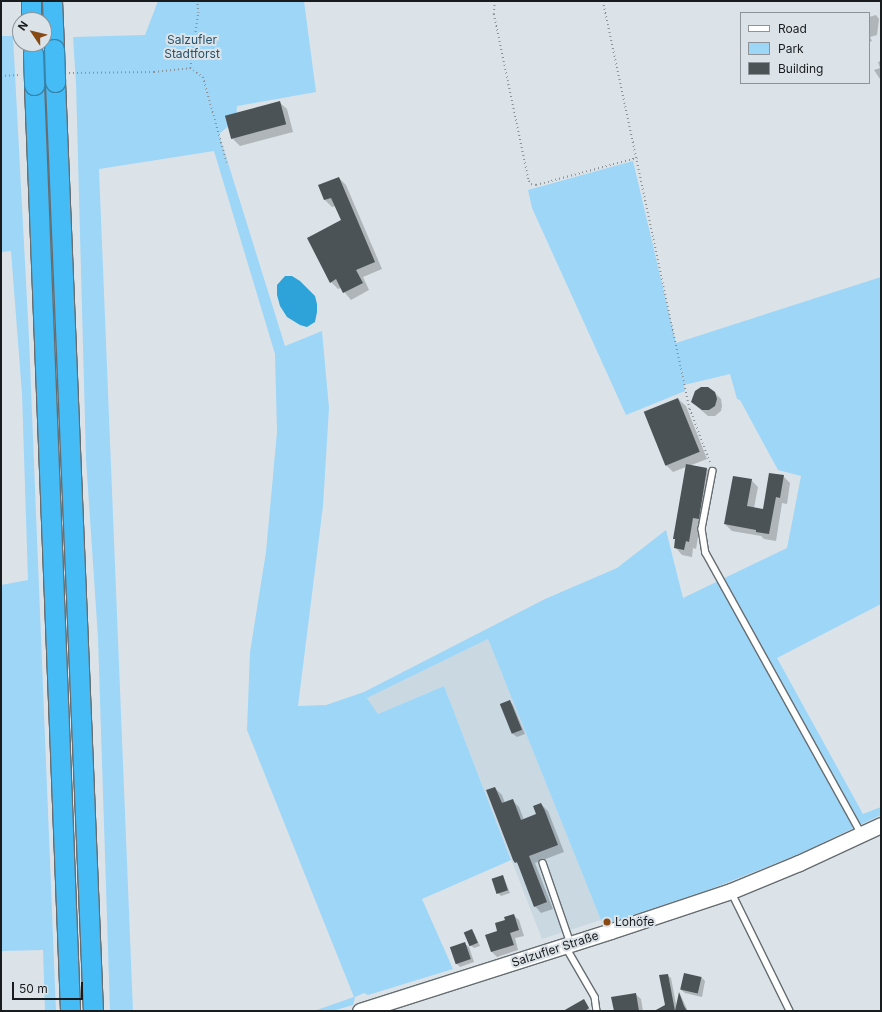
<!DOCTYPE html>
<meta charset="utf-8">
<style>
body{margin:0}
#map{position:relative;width:882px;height:1012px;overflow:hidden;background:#dbe3e8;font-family:Inter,sans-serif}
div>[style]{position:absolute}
.built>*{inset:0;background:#c9d8e1}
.green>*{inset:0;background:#9ed6f7}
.water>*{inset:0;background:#2ea3da}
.shadow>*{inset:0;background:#0003}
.building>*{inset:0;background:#4c5357;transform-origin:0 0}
.path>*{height:1.5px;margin-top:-0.75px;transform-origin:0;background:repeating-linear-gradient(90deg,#8b9195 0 1px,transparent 0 4px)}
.roads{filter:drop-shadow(1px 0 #666d71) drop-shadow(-1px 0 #666d71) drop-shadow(0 1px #666d71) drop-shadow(0 -1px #666d71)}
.lane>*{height:5.5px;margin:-2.75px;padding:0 2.75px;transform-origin:2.75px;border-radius:2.75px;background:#fff}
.secondary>*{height:15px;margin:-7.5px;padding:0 7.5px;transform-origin:7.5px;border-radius:7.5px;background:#fff}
.highway>*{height:19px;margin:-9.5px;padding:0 9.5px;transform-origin:9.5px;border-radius:9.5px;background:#46bcf7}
.bridges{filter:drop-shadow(1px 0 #3684ab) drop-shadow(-1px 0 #3684ab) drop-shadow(0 1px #3684ab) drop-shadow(0 -1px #3684ab)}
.highway-bridge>*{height:19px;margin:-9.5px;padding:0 9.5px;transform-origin:9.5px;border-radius:9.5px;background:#46bcf7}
.dots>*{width:11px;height:11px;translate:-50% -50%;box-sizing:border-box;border:2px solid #dbe3e8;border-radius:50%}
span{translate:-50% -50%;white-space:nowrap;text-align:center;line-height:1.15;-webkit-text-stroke:4px #dbe3e8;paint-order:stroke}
.park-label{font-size:12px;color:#27546c}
.poi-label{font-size:12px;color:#191c1e}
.left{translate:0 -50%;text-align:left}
.street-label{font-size:12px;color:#191c1e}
.frame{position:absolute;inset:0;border:2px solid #191c1e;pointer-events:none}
.legend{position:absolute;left:740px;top:12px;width:130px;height:72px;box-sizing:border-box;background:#dbe3e8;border:1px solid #8d9397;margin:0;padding:5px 7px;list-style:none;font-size:12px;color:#191c1e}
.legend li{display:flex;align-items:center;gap:8px;height:20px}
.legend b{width:20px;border:1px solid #8d9397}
.north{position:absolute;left:12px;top:12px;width:40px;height:40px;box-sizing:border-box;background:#dbe3e8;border:1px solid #8d9397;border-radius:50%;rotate:305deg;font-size:11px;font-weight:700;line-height:16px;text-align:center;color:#191c1e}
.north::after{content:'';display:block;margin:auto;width:14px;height:18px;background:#894913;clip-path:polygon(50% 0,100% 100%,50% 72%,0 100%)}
.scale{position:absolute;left:12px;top:982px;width:71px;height:18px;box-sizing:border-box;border:2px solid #191c1e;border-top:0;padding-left:5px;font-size:12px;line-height:14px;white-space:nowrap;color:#191c1e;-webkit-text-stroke:3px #dbe3e8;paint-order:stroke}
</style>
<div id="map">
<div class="built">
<i style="clip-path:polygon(488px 639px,601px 920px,542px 939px,444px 686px,378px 714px,367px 698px)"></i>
</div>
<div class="green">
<i style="clip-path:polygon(158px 1px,304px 1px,316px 92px,237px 106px,236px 120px,219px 134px,285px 346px,322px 331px,329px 408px,323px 506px,298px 706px,326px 705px,364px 692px,545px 599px,617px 568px,666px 530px,683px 598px,787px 548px,801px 476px,778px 470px,740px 400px,737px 399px,730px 374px,684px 385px,685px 391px,626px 415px,532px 208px,528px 190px,633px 161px,676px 343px,881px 277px,881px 604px,777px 658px,863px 814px,881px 807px,881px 815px,799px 854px,711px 889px,603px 925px,488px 639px,367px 698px,378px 714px,444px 686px,511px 860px,422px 899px,453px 969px,368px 995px,364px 993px,355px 997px,353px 1005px,332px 1011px,314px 1011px,354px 997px,247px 730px,250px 652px,266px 552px,277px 432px,275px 354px,214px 151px,99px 169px,133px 1011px,110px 1011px,98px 638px,86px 459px,76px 83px,73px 37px,145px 35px)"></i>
<i style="clip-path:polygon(1px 36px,13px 36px,29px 338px,56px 1011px,45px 1011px,43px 950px,2px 951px,1px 946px,1px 585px,28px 580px,22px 394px,11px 251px,1px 252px)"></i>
</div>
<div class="water">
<i style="clip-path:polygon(285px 276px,292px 276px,300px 281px,315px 296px,317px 304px,317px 312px,315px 322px,307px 327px,300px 325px,287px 317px,280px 306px,277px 295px,277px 285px)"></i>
</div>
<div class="shadow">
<i style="clip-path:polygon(876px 15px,879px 19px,877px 35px,870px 37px,872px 41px,869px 42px,869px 17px)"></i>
<i style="clip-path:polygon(881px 61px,881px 79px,880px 79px,874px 70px,880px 68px,878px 62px)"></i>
<i style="clip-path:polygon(279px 102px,287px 109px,293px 132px,240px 146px,232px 138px)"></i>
<i style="clip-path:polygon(339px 178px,346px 185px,382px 269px,363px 277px,369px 290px,351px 300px,341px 288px,338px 289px,331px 282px,342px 221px,336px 206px,332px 207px,325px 200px,319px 186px)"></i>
<i style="clip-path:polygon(715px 393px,721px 399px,722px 406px,721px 411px,715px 416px,708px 416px,692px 402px)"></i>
<i style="clip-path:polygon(678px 399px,686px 406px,707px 459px,689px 466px,707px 469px,715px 476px,706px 526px,700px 525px,696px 549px,693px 548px,692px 557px,682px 555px,675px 547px,676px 541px,674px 538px,686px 467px,673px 472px,665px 464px)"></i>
<i style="clip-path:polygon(783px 476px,790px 483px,787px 504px,782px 503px,776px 541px,764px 539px,761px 536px,732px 531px,725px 524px,751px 480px,758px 487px,754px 508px,764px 510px)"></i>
<i style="clip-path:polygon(510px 701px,513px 705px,525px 734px,517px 737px,513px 734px)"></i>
<i style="clip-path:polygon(495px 788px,502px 795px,505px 803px,512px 800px,519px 807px,524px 820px,537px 815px,541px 804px,548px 811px,564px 852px,535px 863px,553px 909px,541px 913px,535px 906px,519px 866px,516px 862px)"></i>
<i style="clip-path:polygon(503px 876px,510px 893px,501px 896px,498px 893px)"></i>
<i style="clip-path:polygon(513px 915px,519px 920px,524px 936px,515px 938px,518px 950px,497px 957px,492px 952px,486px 935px,499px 931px,507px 920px)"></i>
<i style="clip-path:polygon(471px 930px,474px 933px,480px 946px,474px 948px,470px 945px)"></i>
<i style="clip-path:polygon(465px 944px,469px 947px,474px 962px,460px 967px,456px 963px)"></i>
<i style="clip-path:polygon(667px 975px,671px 978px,677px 1009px,680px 994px,688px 1011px,667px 1011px,660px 976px)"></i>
<i style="clip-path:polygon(702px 978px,705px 981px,702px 997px,685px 993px,681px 990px)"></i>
<i style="clip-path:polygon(635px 994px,641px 999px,643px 1011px,615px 1011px)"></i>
<i style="clip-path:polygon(584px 1000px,591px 1011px,575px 1011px)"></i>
</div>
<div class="building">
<i style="left:280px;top:101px;width:24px;height:57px;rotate:75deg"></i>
<i style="clip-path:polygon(339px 177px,375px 262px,356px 270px,363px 283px,343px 293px,336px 279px,330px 283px,307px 238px,341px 220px,331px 198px,324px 200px,318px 185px)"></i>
<i style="clip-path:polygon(701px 387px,708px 387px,715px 392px,717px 399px,715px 406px,709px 410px,702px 410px,691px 402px,695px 391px)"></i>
<i style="left:678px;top:398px;width:58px;height:37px;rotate:68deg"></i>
<i style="clip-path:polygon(686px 464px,707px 468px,699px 519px,693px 518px,689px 542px,686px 541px,684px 550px,674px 548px,675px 539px,673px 539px)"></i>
<i style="clip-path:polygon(769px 473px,784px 475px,780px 498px,776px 497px,769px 534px,756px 532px,756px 530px,724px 524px,733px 476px,752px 479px,747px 506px,763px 509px)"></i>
<i style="left:510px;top:700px;width:32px;height:11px;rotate:68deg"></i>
<i style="clip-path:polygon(495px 787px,502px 803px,513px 799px,521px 820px,536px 814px,533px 806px,541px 803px,545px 811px,558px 845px,529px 856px,547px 902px,534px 907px,517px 862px,515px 863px,513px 860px,486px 790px)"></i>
<i style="left:503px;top:875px;width:16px;height:12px;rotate:72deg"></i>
<i style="clip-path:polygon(514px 914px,519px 930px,510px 933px,514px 945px,491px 952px,485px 935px,497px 931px,495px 923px,505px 920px,504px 917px)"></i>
<i style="left:472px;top:929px;width:15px;height:9px;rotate:67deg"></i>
<i style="left:465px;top:942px;width:18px;height:16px;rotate:71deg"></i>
<i style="left:684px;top:973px;width:18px;height:17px;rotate:13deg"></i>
<i style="clip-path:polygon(668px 974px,675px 1011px,654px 1011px,665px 1005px,659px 975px)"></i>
<i style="clip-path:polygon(679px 992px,684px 1006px,687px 1011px,675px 1011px)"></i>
<i style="clip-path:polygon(636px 993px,639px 1011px,614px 1011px,611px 997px)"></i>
<i style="clip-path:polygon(584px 999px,589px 1008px,585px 1011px,563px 1011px)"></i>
</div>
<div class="path">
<i style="left:495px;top:1px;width:13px;rotate:94deg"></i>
<i style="left:494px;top:14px;width:171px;rotate:78.2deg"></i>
<i style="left:529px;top:181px;width:4px;rotate:56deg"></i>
<i style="left:531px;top:184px;width:5px;rotate:11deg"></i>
<i style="left:536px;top:185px;width:105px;rotate:-15deg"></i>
<i style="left:603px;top:1px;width:417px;rotate:78deg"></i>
<i style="left:690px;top:409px;width:60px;rotate:69.4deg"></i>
<i style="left:190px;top:68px;width:16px;rotate:35deg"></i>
<i style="left:203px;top:77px;width:89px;rotate:74.4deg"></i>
<i style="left:69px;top:73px;width:85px;rotate:-0.7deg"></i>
<i style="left:154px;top:72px;width:36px;rotate:-6deg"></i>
<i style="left:190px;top:68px;width:56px;rotate:-81.7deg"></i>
<i style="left:198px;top:13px;width:12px;rotate:-95deg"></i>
<i style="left:1px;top:76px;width:18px;rotate:-3deg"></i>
</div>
<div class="roads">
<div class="lane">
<i style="left:713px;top:471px;width:59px;rotate:100.7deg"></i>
<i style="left:702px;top:529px;width:24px;rotate:81deg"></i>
<i style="left:706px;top:553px;width:321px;rotate:61deg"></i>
<i style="left:543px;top:863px;width:86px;rotate:70.9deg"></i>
<i style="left:731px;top:891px;width:134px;rotate:63.8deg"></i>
<i style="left:566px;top:947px;width:58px;rotate:59.9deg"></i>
<i style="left:595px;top:997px;width:14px;rotate:82deg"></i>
</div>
<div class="secondary">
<i style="left:360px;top:1011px;width:263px;rotate:-17.7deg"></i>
<i style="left:611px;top:931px;width:126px;rotate:-18.4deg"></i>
<i style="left:731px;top:891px;width:74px;rotate:-22.4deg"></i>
<i style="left:799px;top:863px;width:90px;rotate:-24.9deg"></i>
</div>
<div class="highway">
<i style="left:31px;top:1px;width:19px;rotate:90deg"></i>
<i style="left:52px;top:1px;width:48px;rotate:87.6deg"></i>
<i style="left:55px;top:82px;width:930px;rotate:87.66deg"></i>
<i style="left:34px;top:85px;width:927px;rotate:87.77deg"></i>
</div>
</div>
<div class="bridges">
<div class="highway-bridge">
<i style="left:54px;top:49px;width:33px;rotate:88deg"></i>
<i style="left:33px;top:53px;width:32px;rotate:88deg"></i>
</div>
</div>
<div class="dots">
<i style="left:607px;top:922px;background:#894913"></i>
</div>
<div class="park-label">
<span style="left:192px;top:47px">Salzufler<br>Stadtforst</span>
</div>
<div class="poi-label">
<span class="left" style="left:615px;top:922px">Lohöfe</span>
</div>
<div class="street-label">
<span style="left:555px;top:949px;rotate:-18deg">Salzufler Straße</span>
</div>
<div class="frame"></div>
<ul class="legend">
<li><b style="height:5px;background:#fff"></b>Road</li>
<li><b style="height:11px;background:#9ed6f7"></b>Park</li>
<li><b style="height:11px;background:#4c5357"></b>Building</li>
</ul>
<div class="north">N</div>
<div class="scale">50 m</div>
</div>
